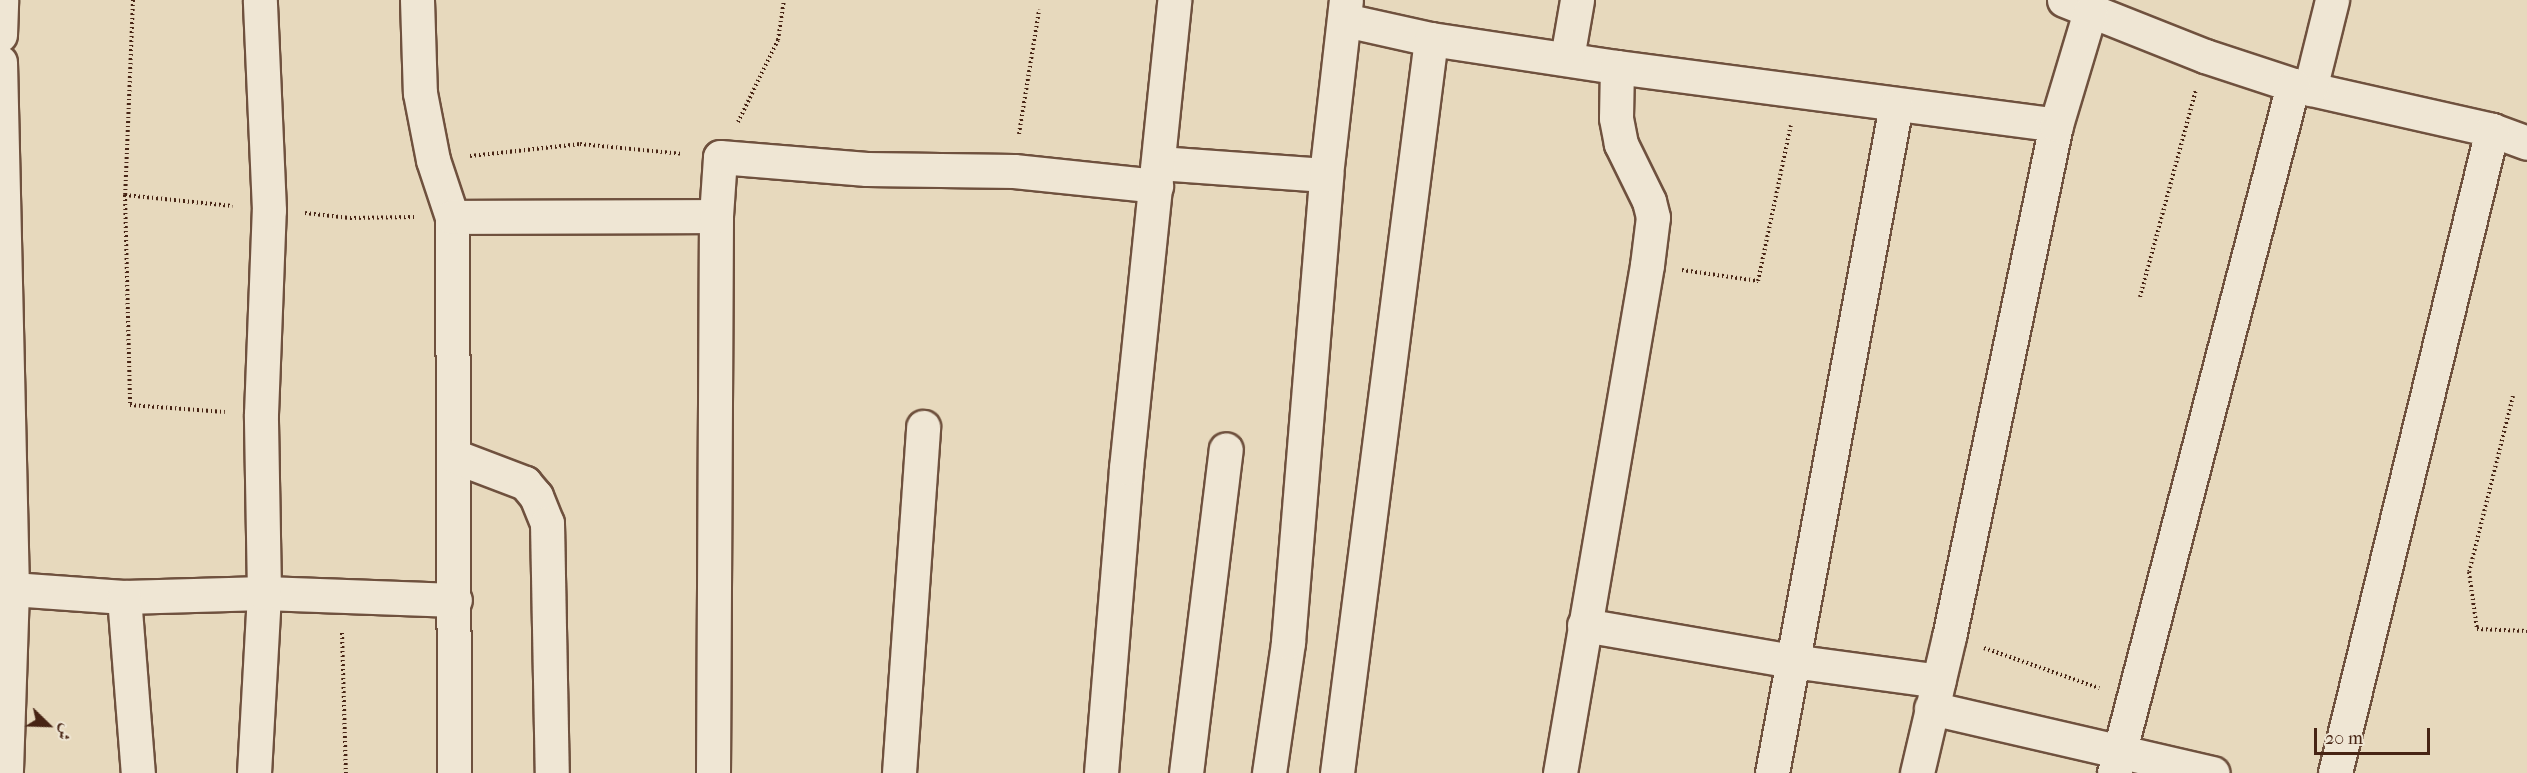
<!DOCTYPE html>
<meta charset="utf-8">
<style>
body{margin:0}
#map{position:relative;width:2527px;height:773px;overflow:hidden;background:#e7d9bd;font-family:"IM FELL French Canon",Amiri,serif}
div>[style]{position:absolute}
.path>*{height:4px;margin-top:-2px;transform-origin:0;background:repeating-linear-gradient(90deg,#472414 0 1.5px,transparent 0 4.5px)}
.roads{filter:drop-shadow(2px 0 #6f513e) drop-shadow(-2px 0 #6f513e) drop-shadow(0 2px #6f513e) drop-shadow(0 -2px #6f513e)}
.minor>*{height:33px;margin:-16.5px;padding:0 16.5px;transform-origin:16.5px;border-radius:16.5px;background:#efe6d4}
span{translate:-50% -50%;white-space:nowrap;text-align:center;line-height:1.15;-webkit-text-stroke:6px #efe6d4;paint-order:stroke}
.north{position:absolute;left:18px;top:695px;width:60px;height:60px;-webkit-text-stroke:4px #efe6d4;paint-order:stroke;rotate:113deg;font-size:16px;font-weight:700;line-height:24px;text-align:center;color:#472414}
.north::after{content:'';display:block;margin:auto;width:21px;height:27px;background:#472414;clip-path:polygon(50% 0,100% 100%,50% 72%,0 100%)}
.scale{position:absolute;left:2314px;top:728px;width:116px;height:27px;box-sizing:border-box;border:3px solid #472414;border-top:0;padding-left:8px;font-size:18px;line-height:21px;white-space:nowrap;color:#472414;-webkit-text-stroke:4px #efe6d4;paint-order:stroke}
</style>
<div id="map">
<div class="path">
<i style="left:133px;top:0;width:195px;rotate:92.3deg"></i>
<i style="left:125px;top:195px;width:210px;rotate:88.6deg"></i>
<i style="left:130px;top:405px;width:95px;rotate:4.2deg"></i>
<i style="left:738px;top:122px;width:91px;rotate:-64deg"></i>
<i style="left:778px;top:40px;width:40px;rotate:-81.5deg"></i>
<i style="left:1019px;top:134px;width:126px;rotate:-80.8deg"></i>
<i style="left:470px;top:156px;width:111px;rotate:-6.2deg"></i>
<i style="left:580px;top:144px;width:103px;rotate:5.5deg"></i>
<i style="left:125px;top:195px;width:108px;rotate:5.9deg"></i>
<i style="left:305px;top:213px;width:45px;rotate:6.3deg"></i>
<i style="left:350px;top:218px;width:64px;rotate:-0.9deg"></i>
<i style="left:1682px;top:270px;width:77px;rotate:8.2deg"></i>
<i style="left:1758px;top:281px;width:159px;rotate:-78.1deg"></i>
<i style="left:2140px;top:297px;width:214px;rotate:-74.9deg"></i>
<i style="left:2513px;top:396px;width:181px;rotate:104deg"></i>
<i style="left:2469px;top:572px;width:58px;rotate:82deg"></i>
<i style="left:2477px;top:629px;width:50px;rotate:2.3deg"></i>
<i style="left:342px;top:633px;width:140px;rotate:88.4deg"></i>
<i style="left:1984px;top:648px;width:122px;rotate:19.2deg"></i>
</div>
<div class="roads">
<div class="minor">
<i style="left:417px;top:0;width:93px;rotate:88.2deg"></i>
<i style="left:420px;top:93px;width:68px;rotate:79deg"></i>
<i style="left:433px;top:160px;width:60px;rotate:71.6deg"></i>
<i style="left:452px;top:217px;width:556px;rotate:89.79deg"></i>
<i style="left:2064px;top:0;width:152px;rotate:21.7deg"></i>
<i style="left:2205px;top:56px;width:93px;rotate:18.2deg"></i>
<i style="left:2293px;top:85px;width:204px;rotate:12.7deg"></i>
<i style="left:2492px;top:130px;width:37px;rotate:20deg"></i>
<i style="left:1345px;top:20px;width:88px;rotate:12.5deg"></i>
<i style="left:1431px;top:39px;width:188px;rotate:8.6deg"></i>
<i style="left:1617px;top:67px;width:443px;rotate:7.5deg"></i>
<i style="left:0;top:35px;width:35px;rotate:-88deg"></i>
<i style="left:1567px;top:58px;width:59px;rotate:-80.2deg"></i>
<i style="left:0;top:62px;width:527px;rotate:88.7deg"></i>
<i style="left:12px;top:589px;width:184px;rotate:91.9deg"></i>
<i style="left:2310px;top:89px;width:92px;rotate:-76.1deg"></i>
<i style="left:1158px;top:163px;width:168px;rotate:4.1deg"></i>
<i style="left:452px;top:217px;width:264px;rotate:-0.2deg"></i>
<i style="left:454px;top:456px;width:76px;rotate:20.8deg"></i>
<i style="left:525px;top:483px;width:17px;rotate:50deg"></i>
<i style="left:536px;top:496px;width:29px;rotate:68deg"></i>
<i style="left:547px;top:523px;width:250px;rotate:88.9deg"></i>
<i style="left:12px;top:589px;width:112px;rotate:4.1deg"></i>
<i style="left:124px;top:597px;width:140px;rotate:-1.6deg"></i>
<i style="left:264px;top:593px;width:191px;rotate:2.1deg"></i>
<i style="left:124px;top:597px;width:177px;rotate:85.5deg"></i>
<i style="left:1584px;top:625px;width:211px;rotate:9.8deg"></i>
<i style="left:1792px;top:661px;width:148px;rotate:7.7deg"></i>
<i style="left:1931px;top:708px;width:289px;rotate:13deg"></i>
<i style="left:254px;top:773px;width:180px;rotate:-86.8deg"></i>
<i style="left:264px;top:593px;width:179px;rotate:-91deg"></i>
<i style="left:261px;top:414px;width:204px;rotate:-87.8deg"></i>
<i style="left:269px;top:210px;width:210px;rotate:-92.5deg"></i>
<i style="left:713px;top:773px;width:557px;rotate:-89.69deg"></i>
<i style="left:716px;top:216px;width:59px;rotate:-86.1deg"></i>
<i style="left:720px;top:157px;width:147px;rotate:4.7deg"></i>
<i style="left:867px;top:169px;width:147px;rotate:0.8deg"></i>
<i style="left:1014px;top:171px;width:143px;rotate:6deg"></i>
<i style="left:899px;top:773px;width:347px;rotate:-86deg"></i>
<i style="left:1101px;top:773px;width:306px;rotate:-85.3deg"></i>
<i style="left:1126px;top:468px;width:470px;rotate:-84.1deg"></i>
<i style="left:1186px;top:773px;width:326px;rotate:-83deg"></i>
<i style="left:1269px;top:773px;width:132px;rotate:-81.7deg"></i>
<i style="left:1288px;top:642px;width:469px;rotate:-85.3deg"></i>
<i style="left:1326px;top:175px;width:176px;rotate:-83.5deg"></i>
<i style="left:1337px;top:773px;width:740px;rotate:-82.7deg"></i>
<i style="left:1560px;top:773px;width:515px;rotate:-80.28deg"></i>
<i style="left:1647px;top:265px;width:48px;rotate:-82.9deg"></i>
<i style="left:1653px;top:217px;width:16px;rotate:-104deg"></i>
<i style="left:1649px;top:201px;width:64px;rotate:-116.2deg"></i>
<i style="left:1621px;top:144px;width:26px;rotate:-101deg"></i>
<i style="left:1616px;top:118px;width:51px;rotate:-88.9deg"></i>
<i style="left:1772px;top:773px;width:679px;rotate:-79.48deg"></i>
<i style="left:1917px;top:773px;width:140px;rotate:-76.8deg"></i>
<i style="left:1949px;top:637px;width:523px;rotate:-78.2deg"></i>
<i style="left:2056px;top:125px;width:118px;rotate:-73.3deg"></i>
<i style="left:2114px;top:773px;width:711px;rotate:-75.42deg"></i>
<i style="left:2335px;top:773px;width:662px;rotate:-76.28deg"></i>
</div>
</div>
<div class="north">ش</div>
<div class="scale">20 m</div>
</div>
